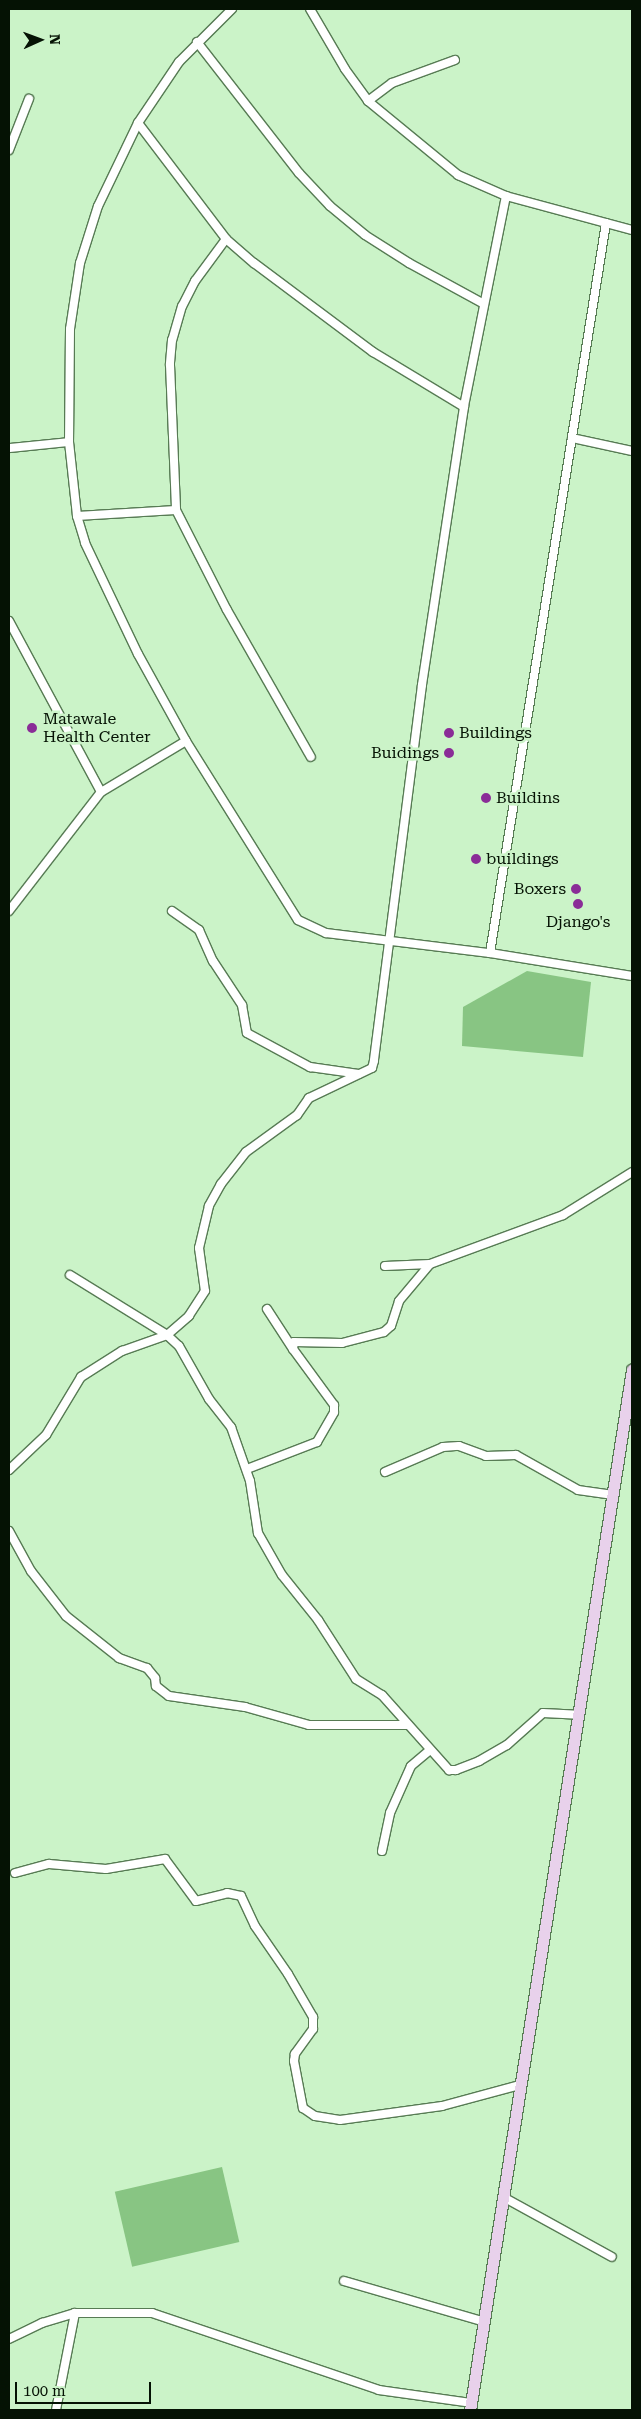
<!DOCTYPE html>
<style>
body{margin:0}
#map{position:relative;width:641px;height:2419px;overflow:hidden;background:#cbf3c8;font-family:"Roboto Serif",serif}
div>[style]{position:absolute}
.green>*{inset:0;background:#88c583;transform-origin:0 0}
.roads{filter:drop-shadow(1px 0 #577b54) drop-shadow(-1px 0 #577b54) drop-shadow(0 1px #577b54) drop-shadow(0 -1px #577b54)}
.street>*{height:8px;margin:-4px;padding:0 4px;transform-origin:4px;border-radius:4px;background:#fff}
.secondary>*{height:11px;margin:-5.5px;padding:0 5.5px;transform-origin:5.5px;border-radius:5.5px;background:#e8d1eb}
.dots>*{width:14px;height:14px;translate:-50% -50%;box-sizing:border-box;border:2px solid #cbf3c8;border-radius:50%}
span{translate:-50% -50%;white-space:nowrap;text-align:center;line-height:1.15;-webkit-text-stroke:5px #cbf3c8;paint-order:stroke}
.poi-label{font-size:16px;color:#051204}
.left{translate:0 -50%;text-align:left}
.right{translate:-100% -50%;text-align:right}
.frame{position:absolute;inset:0;border:10px solid #051204;pointer-events:none}
.north{position:absolute;left:15px;top:15px;width:50px;height:50px;-webkit-text-stroke:4px #cbf3c8;paint-order:stroke;rotate:88deg;font-size:14px;font-weight:700;line-height:20px;text-align:center;color:#051204}
.north::after{content:'';display:block;margin:auto;width:18px;height:22px;background:#051204;clip-path:polygon(50% 0,100% 100%,50% 72%,0 100%)}
.scale{position:absolute;left:15px;top:2382px;width:136px;height:22px;box-sizing:border-box;border:2px solid #051204;border-top:0;padding-left:6px;font-size:15px;line-height:18px;white-space:nowrap;color:#051204;-webkit-text-stroke:4px #cbf3c8;paint-order:stroke}
</style>
<div id="map">
<div class="green">
<i style="clip-path:polygon(527px 971px,591px 982px,583px 1057px,462px 1046px,463px 1007px)"></i>
<i style="left:222px;top:2167px;width:77px;height:110px;rotate:77deg"></i>
</div>
<div class="roads">
<div class="street">
<i style="left:232px;top:9px;width:75px;rotate:135deg"></i>
<i style="left:179px;top:62px;width:73px;rotate:123.9deg"></i>
<i style="left:138px;top:123px;width:92px;rotate:115.7deg"></i>
<i style="left:98px;top:206px;width:60px;rotate:107.5deg"></i>
<i style="left:80px;top:263px;width:67px;rotate:98.6deg"></i>
<i style="left:70px;top:329px;width:113px;rotate:90.5deg"></i>
<i style="left:69px;top:442px;width:74px;rotate:83.8deg"></i>
<i style="left:77px;top:516px;width:28px;rotate:73deg"></i>
<i style="left:85px;top:543px;width:123px;rotate:64.5deg"></i>
<i style="left:138px;top:654px;width:99px;rotate:61.1deg"></i>
<i style="left:186px;top:741px;width:211px;rotate:58deg"></i>
<i style="left:298px;top:920px;width:31px;rotate:25deg"></i>
<i style="left:326px;top:933px;width:165px;rotate:7deg"></i>
<i style="left:490px;top:953px;width:144px;rotate:9.2deg"></i>
<i style="left:310px;top:9px;width:69px;rotate:59.7deg"></i>
<i style="left:345px;top:69px;width:39px;rotate:54deg"></i>
<i style="left:368px;top:101px;width:117px;rotate:39.4deg"></i>
<i style="left:458px;top:175px;width:52px;rotate:23.6deg"></i>
<i style="left:506px;top:196px;width:131px;rotate:15.1deg"></i>
<i style="left:197px;top:42px;width:166px;rotate:52.1deg"></i>
<i style="left:299px;top:173px;width:45px;rotate:46.8deg"></i>
<i style="left:330px;top:206px;width:45px;rotate:39.6deg"></i>
<i style="left:365px;top:235px;width:52px;rotate:32.5deg"></i>
<i style="left:409px;top:263px;width:83px;rotate:28.7deg"></i>
<i style="left:368px;top:101px;width:30px;rotate:-37deg"></i>
<i style="left:392px;top:83px;width:67px;rotate:-20.1deg"></i>
<i style="left:138px;top:123px;width:146px;rotate:52.8deg"></i>
<i style="left:226px;top:239px;width:37px;rotate:41deg"></i>
<i style="left:254px;top:263px;width:149px;rotate:36.8deg"></i>
<i style="left:373px;top:352px;width:106px;rotate:31.1deg"></i>
<i style="left:9px;top:150px;width:55px;rotate:-68.6deg"></i>
<i style="left:506px;top:196px;width:215px;rotate:101.3deg"></i>
<i style="left:464px;top:407px;width:281px;rotate:98.6deg"></i>
<i style="left:422px;top:685px;width:379px;rotate:97.3deg"></i>
<i style="left:374px;top:1061px;width:7px;rotate:106deg"></i>
<i style="left:372px;top:1068px;width:70px;rotate:154.5deg"></i>
<i style="left:309px;top:1098px;width:21px;rotate:125deg"></i>
<i style="left:297px;top:1115px;width:63px;rotate:144deg"></i>
<i style="left:246px;top:1152px;width:41px;rotate:128deg"></i>
<i style="left:221px;top:1184px;width:25px;rotate:119deg"></i>
<i style="left:209px;top:1206px;width:43px;rotate:103.4deg"></i>
<i style="left:199px;top:1248px;width:43px;rotate:82.1deg"></i>
<i style="left:205px;top:1291px;width:30px;rotate:123deg"></i>
<i style="left:189px;top:1316px;width:29px;rotate:139deg"></i>
<i style="left:167px;top:1335px;width:16px;rotate:43deg"></i>
<i style="left:179px;top:1346px;width:61px;rotate:60.5deg"></i>
<i style="left:209px;top:1399px;width:36px;rotate:52deg"></i>
<i style="left:231px;top:1427px;width:57px;rotate:70.6deg"></i>
<i style="left:250px;top:1481px;width:53px;rotate:81.3deg"></i>
<i style="left:258px;top:1533px;width:48px;rotate:60.3deg"></i>
<i style="left:282px;top:1575px;width:58px;rotate:51.3deg"></i>
<i style="left:318px;top:1620px;width:70px;rotate:57.2deg"></i>
<i style="left:356px;top:1679px;width:31px;rotate:32deg"></i>
<i style="left:382px;top:1695px;width:101px;rotate:48.2deg"></i>
<i style="left:449px;top:1770px;width:7px"></i>
<i style="left:456px;top:1770px;width:25px;rotate:-21deg"></i>
<i style="left:479px;top:1761px;width:32px;rotate:-30deg"></i>
<i style="left:507px;top:1745px;width:48px;rotate:-41.6deg"></i>
<i style="left:543px;top:1713px;width:35px;rotate:3deg"></i>
<i style="left:226px;top:239px;width:52px;rotate:126.4deg"></i>
<i style="left:195px;top:281px;width:28px;rotate:117deg"></i>
<i style="left:182px;top:306px;width:35px;rotate:106deg"></i>
<i style="left:172px;top:340px;width:25px;rotate:95deg"></i>
<i style="left:170px;top:365px;width:145px;rotate:87.6deg"></i>
<i style="left:176px;top:510px;width:112px;rotate:63deg"></i>
<i style="left:227px;top:610px;width:169px;rotate:60.3deg"></i>
<i style="left:572px;top:438px;width:61px;rotate:12.2deg"></i>
<i style="left:9px;top:448px;width:60px;rotate:-5.7deg"></i>
<i style="left:77px;top:516px;width:99px;rotate:-3.5deg"></i>
<i style="left:9px;top:621px;width:194px;rotate:61.7deg"></i>
<i style="left:101px;top:792px;width:99px;rotate:-31deg"></i>
<i style="left:9px;top:911px;width:150px;rotate:-52.3deg"></i>
<i style="left:172px;top:911px;width:33px;rotate:35deg"></i>
<i style="left:199px;top:930px;width:34px;rotate:66deg"></i>
<i style="left:213px;top:961px;width:53px;rotate:56.6deg"></i>
<i style="left:242px;top:1005px;width:28px;rotate:80deg"></i>
<i style="left:247px;top:1033px;width:72px;rotate:28.4deg"></i>
<i style="left:310px;top:1067px;width:49px;rotate:8.1deg"></i>
<i style="left:490px;top:953px;width:739px;rotate:-80.97deg"></i>
<i style="left:385px;top:1266px;width:45px;rotate:-2.5deg"></i>
<i style="left:430px;top:1264px;width:142px;rotate:-20.2deg"></i>
<i style="left:563px;top:1215px;width:81px;rotate:-31.9deg"></i>
<i style="left:70px;top:1275px;width:114px;rotate:31.7deg"></i>
<i style="left:267px;top:1309px;width:48px;rotate:57deg"></i>
<i style="left:247px;top:1469px;width:75px;rotate:-21.1deg"></i>
<i style="left:317px;top:1442px;width:34px;rotate:-60deg"></i>
<i style="left:334px;top:1412px;width:7px;rotate:-90deg"></i>
<i style="left:334px;top:1405px;width:69px;rotate:-126.2deg"></i>
<i style="left:293px;top:1349px;width:7px;rotate:-82deg"></i>
<i style="left:294px;top:1342px;width:48px;rotate:1.2deg"></i>
<i style="left:342px;top:1343px;width:43px;rotate:-14.7deg"></i>
<i style="left:384px;top:1332px;width:9px;rotate:-41deg"></i>
<i style="left:391px;top:1326px;width:26px;rotate:-72deg"></i>
<i style="left:399px;top:1301px;width:48px;rotate:-50deg"></i>
<i style="left:9px;top:1470px;width:51px;rotate:-43.4deg"></i>
<i style="left:46px;top:1435px;width:68px;rotate:-58.9deg"></i>
<i style="left:81px;top:1377px;width:49px;rotate:-32.4deg"></i>
<i style="left:122px;top:1351px;width:48px;rotate:-19.6deg"></i>
<i style="left:385px;top:1472px;width:63px;rotate:-23.3deg"></i>
<i style="left:443px;top:1447px;width:16px;rotate:-4deg"></i>
<i style="left:459px;top:1446px;width:29px;rotate:20deg"></i>
<i style="left:486px;top:1456px;width:30px;rotate:-2deg"></i>
<i style="left:516px;top:1455px;width:71px;rotate:29.4deg"></i>
<i style="left:578px;top:1490px;width:34px;rotate:8deg"></i>
<i style="left:9px;top:1531px;width:46px;rotate:61.2deg"></i>
<i style="left:31px;top:1571px;width:57px;rotate:52.1deg"></i>
<i style="left:66px;top:1616px;width:68px;rotate:38.4deg"></i>
<i style="left:119px;top:1658px;width:30px;rotate:20deg"></i>
<i style="left:147px;top:1668px;width:13px;rotate:51deg"></i>
<i style="left:155px;top:1678px;width:8px;rotate:83deg"></i>
<i style="left:156px;top:1686px;width:16px;rotate:38deg"></i>
<i style="left:169px;top:1696px;width:77px;rotate:8.2deg"></i>
<i style="left:245px;top:1707px;width:66px;rotate:15.7deg"></i>
<i style="left:309px;top:1725px;width:98px"></i>
<i style="left:382px;top:1851px;width:39px;rotate:-78deg"></i>
<i style="left:390px;top:1813px;width:51px;rotate:-65.9deg"></i>
<i style="left:411px;top:1766px;width:25px;rotate:-40deg"></i>
<i style="left:15px;top:1873px;width:35px;rotate:-15deg"></i>
<i style="left:49px;top:1864px;width:57px;rotate:5deg"></i>
<i style="left:106px;top:1869px;width:60px;rotate:-9.6deg"></i>
<i style="left:165px;top:1859px;width:52px;rotate:53.6deg"></i>
<i style="left:196px;top:1901px;width:32px;rotate:-14deg"></i>
<i style="left:227px;top:1893px;width:14px;rotate:12deg"></i>
<i style="left:241px;top:1896px;width:33px;rotate:65deg"></i>
<i style="left:255px;top:1926px;width:58px;rotate:55.5deg"></i>
<i style="left:288px;top:1974px;width:50px;rotate:59.8deg"></i>
<i style="left:313px;top:2017px;width:12px;rotate:90deg"></i>
<i style="left:313px;top:2029px;width:31px;rotate:126deg"></i>
<i style="left:295px;top:2054px;width:7px;rotate:98deg"></i>
<i style="left:294px;top:2061px;width:48px;rotate:79.2deg"></i>
<i style="left:303px;top:2108px;width:14px;rotate:34deg"></i>
<i style="left:315px;top:2116px;width:25px;rotate:9deg"></i>
<i style="left:340px;top:2120px;width:103px;rotate:-7.8deg"></i>
<i style="left:442px;top:2106px;width:81px;rotate:-15.1deg"></i>
<i style="left:503px;top:2197px;width:124px;rotate:28.8deg"></i>
<i style="left:344px;top:2281px;width:147px;rotate:16.2deg"></i>
<i style="left:9px;top:2339px;width:37px;rotate:-26deg"></i>
<i style="left:42px;top:2323px;width:34px;rotate:-17deg"></i>
<i style="left:75px;top:2313px;width:77px"></i>
<i style="left:152px;top:2313px;width:240px;rotate:18.7deg"></i>
<i style="left:379px;top:2390px;width:94px;rotate:8deg"></i>
<i style="left:56px;top:2410px;width:99px;rotate:-78.9deg"></i>
</div>
<div class="secondary">
<i style="left:470px;top:2410px;width:1053px;rotate:-81.15deg"></i>
</div>
</div>
<div class="dots">
<i style="left:32px;top:728px;background:#8a2c97"></i>
<i style="left:449px;top:733px;background:#8a2c97"></i>
<i style="left:449px;top:753px;background:#8a2c97"></i>
<i style="left:486px;top:798px;background:#8a2c97"></i>
<i style="left:476px;top:859px;background:#8a2c97"></i>
<i style="left:576px;top:889px;background:#8a2c97"></i>
<i style="left:578px;top:904px;background:#8a2c97"></i>
</div>
<div class="poi-label">
<span class="left" style="left:43px;top:728px">Matawale<br>Health Center</span>
<span class="left" style="left:459px;top:733px">Buildings</span>
<span class="right" style="left:439px;top:753px">Buidings</span>
<span class="left" style="left:496px;top:798px">Buildins</span>
<span class="left" style="left:486px;top:859px">buildings</span>
<span class="right" style="left:566px;top:889px">Boxers</span>
<span style="left:578px;top:922px">Django's</span>
</div>
<div class="frame"></div>
<div class="north">N</div>
<div class="scale">100 m</div>
</div>
